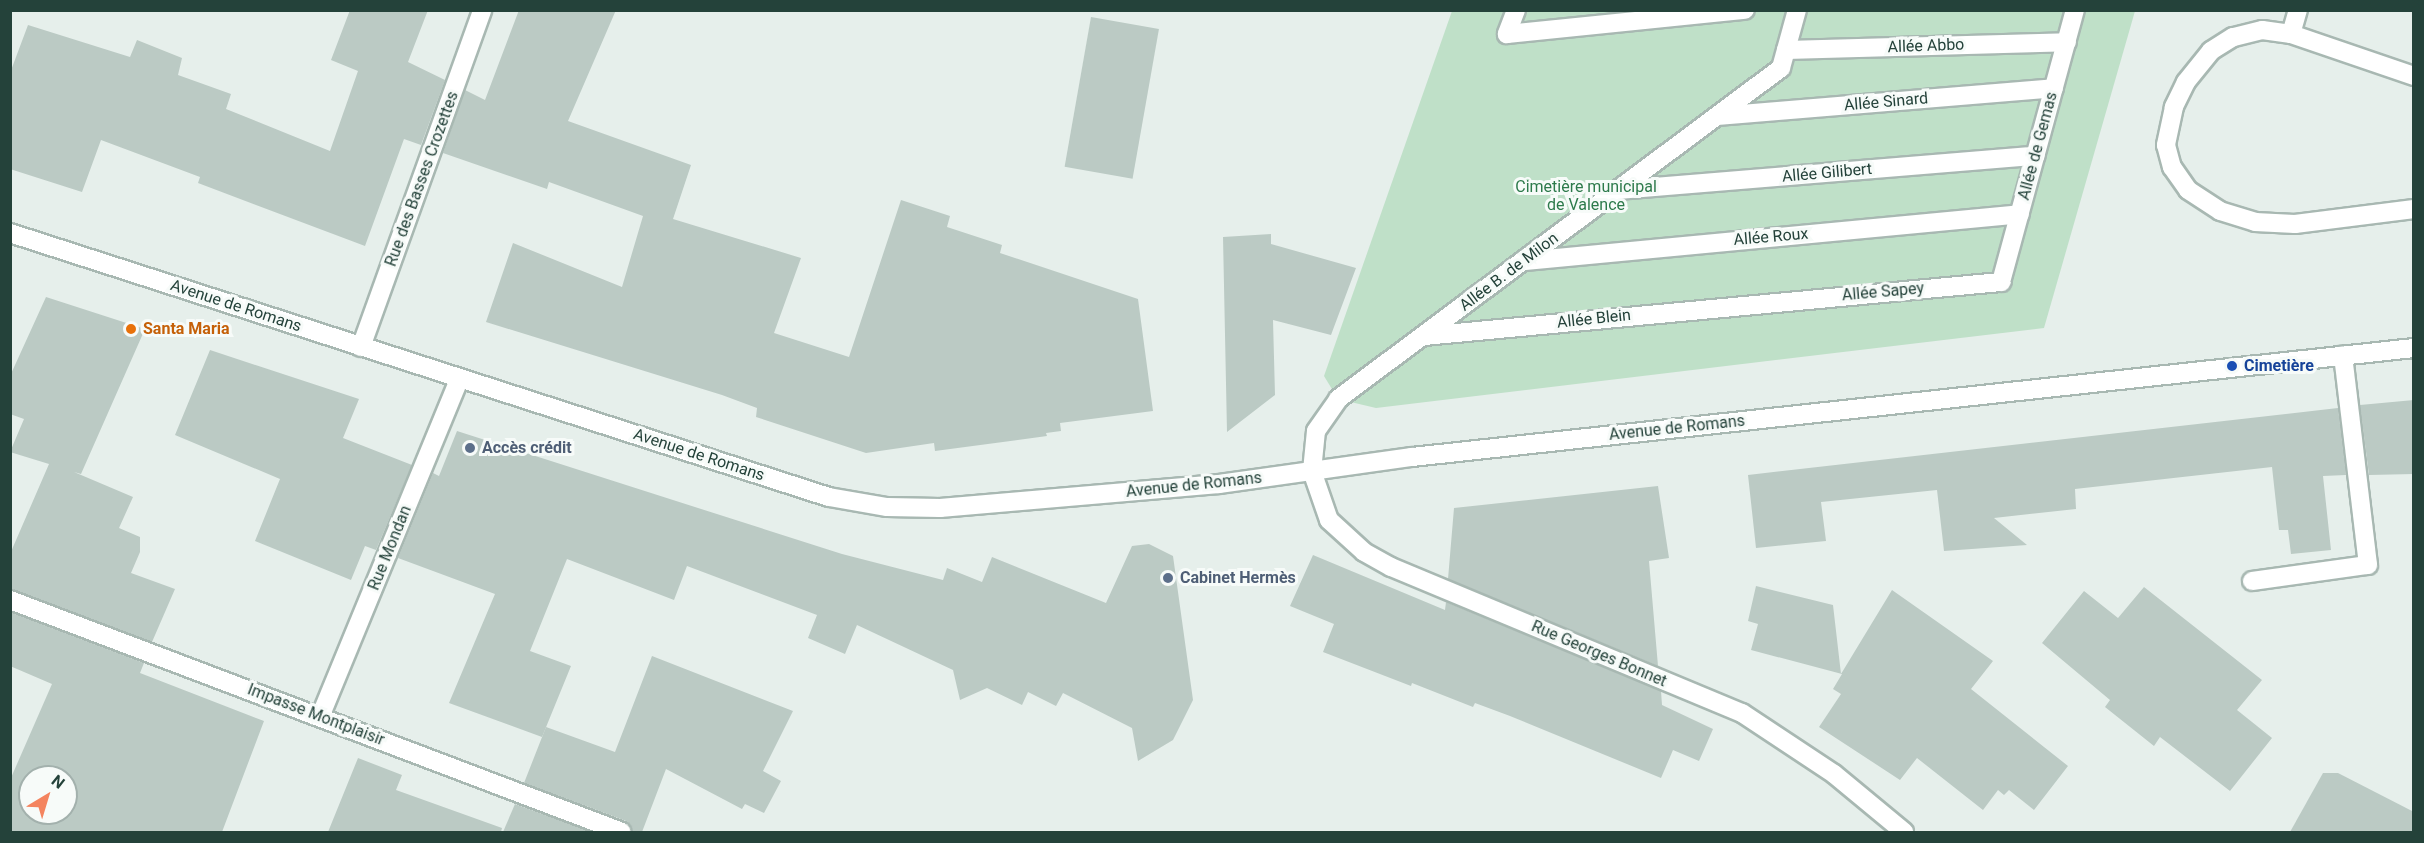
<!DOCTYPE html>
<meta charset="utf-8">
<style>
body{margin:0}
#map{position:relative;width:2424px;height:843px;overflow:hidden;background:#e6efeb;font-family:Roboto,sans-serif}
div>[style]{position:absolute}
.green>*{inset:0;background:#bfe0c8}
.building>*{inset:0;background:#bbcac4;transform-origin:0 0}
.roads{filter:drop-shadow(2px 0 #a8b8b2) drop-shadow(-2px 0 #a8b8b2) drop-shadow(0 2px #a8b8b2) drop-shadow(0 -2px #a8b8b2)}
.service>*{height:18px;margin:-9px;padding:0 9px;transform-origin:9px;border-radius:9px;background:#fff}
.pedestrian>*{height:18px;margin:-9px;padding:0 9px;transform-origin:9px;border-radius:9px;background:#fff}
.minor>*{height:18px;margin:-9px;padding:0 9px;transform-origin:9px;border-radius:9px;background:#fff}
.tertiary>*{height:18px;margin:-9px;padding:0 9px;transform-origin:9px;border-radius:9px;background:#fff}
.secondary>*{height:18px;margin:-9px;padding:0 9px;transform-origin:9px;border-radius:9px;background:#fff}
.dots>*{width:16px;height:16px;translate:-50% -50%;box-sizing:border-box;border:3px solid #f7fbf9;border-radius:50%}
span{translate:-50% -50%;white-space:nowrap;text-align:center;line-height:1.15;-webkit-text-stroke:6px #f7fbf9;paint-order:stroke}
.street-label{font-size:16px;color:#24423a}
.park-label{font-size:16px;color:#2d7a4b}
.food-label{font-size:16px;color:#c56008;font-weight:700}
.left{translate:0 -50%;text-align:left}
.transit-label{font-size:16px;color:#164399;font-weight:700}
.service-label{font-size:16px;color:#4e5e75;font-weight:700}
.frame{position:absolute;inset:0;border:12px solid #24423a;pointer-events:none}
.north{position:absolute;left:18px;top:765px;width:60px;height:60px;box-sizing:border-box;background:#f7fbf9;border:2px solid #a3b1ad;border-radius:50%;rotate:38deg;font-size:16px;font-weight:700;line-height:24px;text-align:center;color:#24423a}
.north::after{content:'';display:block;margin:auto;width:21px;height:27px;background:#f4845f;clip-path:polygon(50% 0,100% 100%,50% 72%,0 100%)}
</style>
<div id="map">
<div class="green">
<i style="clip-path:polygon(1452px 11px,2135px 11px,2044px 328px,1376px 408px,1338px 399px,1324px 376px)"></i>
</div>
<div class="building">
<i style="clip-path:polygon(350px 10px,428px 10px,408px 62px,445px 80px,421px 145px,404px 139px,365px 246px,198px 183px,200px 177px,101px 140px,82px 192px,10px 169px,10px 73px,28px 25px,130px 57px,137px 40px,182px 58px,178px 75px,231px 94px,226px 109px,330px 151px,358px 71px,331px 60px)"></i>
<i style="clip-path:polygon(519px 10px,616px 10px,568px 121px,691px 165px,673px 219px,801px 258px,774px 333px,849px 357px,901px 200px,950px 216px,947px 227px,1002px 245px,1000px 253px,1138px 299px,1153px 411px,1060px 423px,1061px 431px,1046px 433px,1047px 436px,935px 451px,934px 443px,866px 453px,756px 417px,757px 408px,722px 395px,486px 322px,513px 243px,622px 287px,643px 216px,549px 182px,547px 189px,443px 153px,465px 90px,485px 100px)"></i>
<i style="left:1091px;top:17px;width:69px;height:152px;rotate:10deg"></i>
<i style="clip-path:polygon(1271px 234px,1271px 244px,1356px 268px,1331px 335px,1273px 320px,1275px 395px,1227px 432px,1223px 237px)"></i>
<i style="clip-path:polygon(46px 297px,145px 329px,81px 474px,74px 472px,133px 497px,119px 528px,140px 537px,140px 552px,131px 573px,175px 589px,152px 642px,10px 589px,10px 554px,49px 464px,10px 452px,24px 419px,10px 414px,10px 376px)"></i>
<i style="clip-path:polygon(210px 350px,359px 399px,343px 438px,412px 465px,376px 550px,365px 546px,351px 580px,255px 541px,280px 479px,175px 435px)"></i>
<i style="clip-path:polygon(2414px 400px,2414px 474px,2369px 475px,2360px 405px)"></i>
<i style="clip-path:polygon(2338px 408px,2346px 475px,2323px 476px,2331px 550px,2291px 554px,2288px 530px,2279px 530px,2272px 467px,2075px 489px,2076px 509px,1994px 518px,2027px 545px,1944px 551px,1937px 490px,1821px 502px,1826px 541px,1756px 548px,1748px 475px)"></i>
<i style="clip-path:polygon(457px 431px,842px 554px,943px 580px,947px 568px,982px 582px,992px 557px,1106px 603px,1132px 546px,1149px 544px,1173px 556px,1193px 700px,1173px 740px,1138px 761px,1132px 728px,1063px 693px,1056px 706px,1028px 692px,1022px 705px,987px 688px,960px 700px,953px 670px,857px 625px,845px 654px,808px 638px,817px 615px,687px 566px,674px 600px,567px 559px,530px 651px,571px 666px,542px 737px,449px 703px,495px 594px,398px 558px,433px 473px,439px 476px)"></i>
<i style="clip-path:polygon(1658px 486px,1669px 558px,1649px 561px,1658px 666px,1448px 579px,1454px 508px)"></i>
<i style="clip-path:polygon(1313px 555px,1445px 610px,1446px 602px,1661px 691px,1662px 705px,1713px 729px,1699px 761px,1673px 750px,1661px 778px,1510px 716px,1475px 703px,1473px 707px,1412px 683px,1411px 686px,1323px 652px,1334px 624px,1290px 606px)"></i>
<i style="clip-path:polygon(1756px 586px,1833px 605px,1841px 674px,1892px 590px,1993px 661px,1971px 689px,2068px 766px,2034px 810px,2009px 790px,2004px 795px,1998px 790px,1983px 810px,1917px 758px,1900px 780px,1819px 727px,1841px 694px,1833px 689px,1842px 674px,1751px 650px,1758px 624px,1748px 621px)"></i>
<i style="clip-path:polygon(2144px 587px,2262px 680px,2237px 710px,2272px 738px,2230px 791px,2160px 737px,2154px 746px,2105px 707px,2110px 700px,2042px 643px,2084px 591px,2118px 618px)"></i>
<i style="clip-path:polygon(evenodd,10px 612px,144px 663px,140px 673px,264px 721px,222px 832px,10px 832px,10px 780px,52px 684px,10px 666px,10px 612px,30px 777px,66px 777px,66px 813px,30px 813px,30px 777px)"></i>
<i style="clip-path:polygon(652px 656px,793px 711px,763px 771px,781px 781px,764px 813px,745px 804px,742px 809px,666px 769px,642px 832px,633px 832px,626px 821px,524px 783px,546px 727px,615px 752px)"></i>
<i style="clip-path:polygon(358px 758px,402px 775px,396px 790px,502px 828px,501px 832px,328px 832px)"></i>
<i style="clip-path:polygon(2323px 773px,2338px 773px,2414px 812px,2414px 832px,2290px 832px)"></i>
<i style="clip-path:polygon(515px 804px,592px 832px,503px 832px)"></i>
</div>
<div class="roads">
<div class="service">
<i style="left:2414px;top:76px;width:130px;rotate:-161.1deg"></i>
<i style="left:2291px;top:34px;width:29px;rotate:-172deg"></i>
<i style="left:2262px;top:30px;width:30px;rotate:166deg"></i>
<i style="left:2233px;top:37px;width:26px;rotate:148deg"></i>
<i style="left:2211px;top:51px;width:40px;rotate:129deg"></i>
<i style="left:2186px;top:82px;width:28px;rotate:116deg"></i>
<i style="left:2174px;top:107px;width:39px;rotate:102deg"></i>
<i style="left:2166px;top:145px;width:23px;rotate:75deg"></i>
<i style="left:2172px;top:167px;width:28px;rotate:55deg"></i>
<i style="left:2188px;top:190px;width:38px;rotate:33deg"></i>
<i style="left:2220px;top:211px;width:37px;rotate:17deg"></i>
<i style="left:2255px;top:222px;width:40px;rotate:2.9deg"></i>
<i style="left:2295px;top:224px;width:120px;rotate:-7.2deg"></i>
<i style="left:2252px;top:581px;width:117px;rotate:-7.9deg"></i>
<i style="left:2368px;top:565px;width:211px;rotate:-96.8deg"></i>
</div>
<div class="pedestrian">
<i style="left:1516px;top:10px;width:26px;rotate:111deg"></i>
<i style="left:1507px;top:34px;width:239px;rotate:-5.8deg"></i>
<i style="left:2291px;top:34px;width:25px;rotate:-74deg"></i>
<i style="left:1786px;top:50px;width:281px;rotate:-1.6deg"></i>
<i style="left:1717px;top:116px;width:338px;rotate:-4.7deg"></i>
<i style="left:1618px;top:190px;width:419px;rotate:-4.7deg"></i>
<i style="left:1525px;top:261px;width:497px;rotate:-5.4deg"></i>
<i style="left:1424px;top:336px;width:580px;rotate:-5.35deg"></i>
<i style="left:2001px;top:282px;width:282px;rotate:-74.8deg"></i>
<i style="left:1312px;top:471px;width:40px;rotate:-84.3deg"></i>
<i style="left:1316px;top:431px;width:39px;rotate:-55deg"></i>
<i style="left:1338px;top:399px;width:553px;rotate:-36.77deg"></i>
<i style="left:1781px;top:68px;width:60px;rotate:-74.6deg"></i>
</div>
<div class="minor">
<i style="left:361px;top:347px;width:358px;rotate:-70.2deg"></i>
<i style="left:10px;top:600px;width:654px;rotate:20.76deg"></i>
<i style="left:320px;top:717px;width:365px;rotate:-67.6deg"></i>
</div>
<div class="tertiary">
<i style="left:1312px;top:471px;width:52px;rotate:70.9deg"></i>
<i style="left:1329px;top:520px;width:47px;rotate:42.4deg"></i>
<i style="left:1364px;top:552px;width:31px;rotate:29deg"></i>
<i style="left:1391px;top:567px;width:380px;rotate:22.6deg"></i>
<i style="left:1742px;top:713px;width:110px;rotate:33.5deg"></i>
<i style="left:1834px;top:774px;width:91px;rotate:39.6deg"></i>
</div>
<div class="secondary">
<i style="left:10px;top:233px;width:860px;rotate:17.87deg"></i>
<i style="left:829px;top:497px;width:59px;rotate:9.8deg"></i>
<i style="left:887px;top:507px;width:53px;rotate:1.1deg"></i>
<i style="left:940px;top:508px;width:280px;rotate:-4.9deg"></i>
<i style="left:1219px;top:484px;width:195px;rotate:-8deg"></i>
<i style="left:1412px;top:457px;width:1008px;rotate:-6.21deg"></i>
</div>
</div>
<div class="dots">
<i style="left:131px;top:329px;background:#e8710a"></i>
<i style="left:2232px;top:366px;background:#1a4fb4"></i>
<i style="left:470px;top:448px;background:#5c6f8a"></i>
<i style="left:1168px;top:578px;background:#5c6f8a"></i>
</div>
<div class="street-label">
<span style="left:1926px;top:46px;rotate:-2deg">Allée Abbo</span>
<span style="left:1886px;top:102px;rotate:-5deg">Allée Sinard</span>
<span style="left:2038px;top:146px;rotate:-75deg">Allée de Gemas</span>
<span style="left:1827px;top:173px;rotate:-5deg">Allée Gilibert</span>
<span style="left:422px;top:179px;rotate:-70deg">Rue des Basses Crozettes</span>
<span style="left:1771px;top:237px;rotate:-5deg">Allée Roux</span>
<span style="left:1509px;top:272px;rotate:-37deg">Allée B. de Milon</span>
<span style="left:1883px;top:292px;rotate:-5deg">Allée Sapey</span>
<span style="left:236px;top:306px;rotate:18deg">Avenue de Romans</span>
<span style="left:1594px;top:319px;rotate:-6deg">Allée Blein</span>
<span style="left:1677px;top:428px;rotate:-6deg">Avenue de Romans</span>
<span style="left:699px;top:455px;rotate:18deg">Avenue de Romans</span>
<span style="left:1194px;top:485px;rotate:-6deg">Avenue de Romans</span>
<span style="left:390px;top:548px;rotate:-68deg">Rue Mondan</span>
<span style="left:1599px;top:654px;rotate:23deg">Rue Georges Bonnet</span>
<span style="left:316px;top:715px;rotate:21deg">Impasse Montplaisir</span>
</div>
<div class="park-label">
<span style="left:1586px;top:196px">Cimetière municipal<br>de Valence</span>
</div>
<div class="food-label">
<span class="left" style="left:143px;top:329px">Santa Maria</span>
</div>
<div class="transit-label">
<span class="left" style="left:2244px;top:366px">Cimetière</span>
</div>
<div class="service-label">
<span class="left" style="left:482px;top:448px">Accès crédit</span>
<span class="left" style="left:1180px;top:578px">Cabinet Hermès</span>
</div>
<div class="frame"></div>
<div class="north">N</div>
</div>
